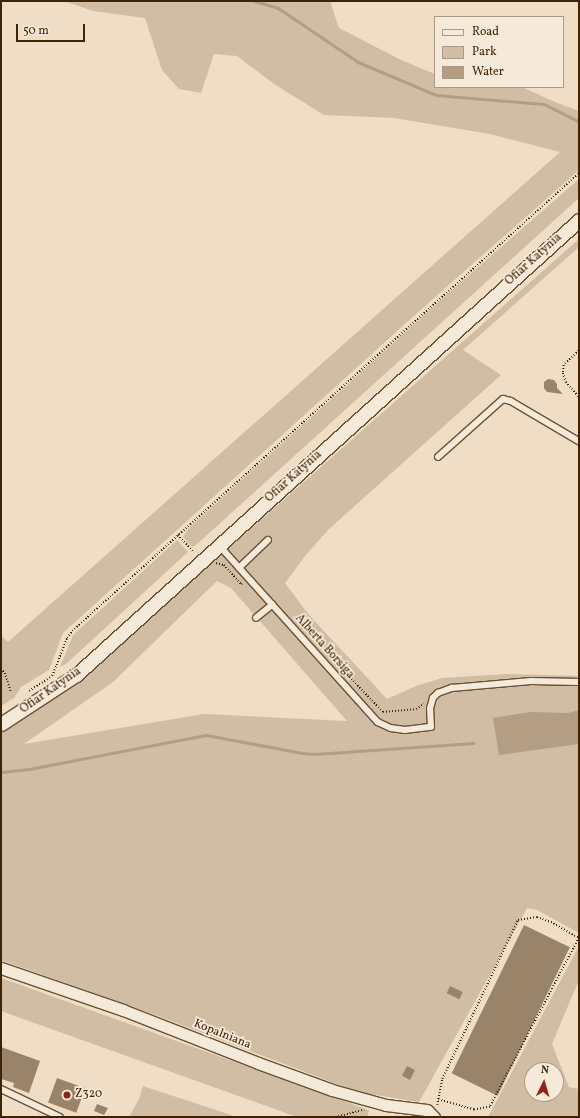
<!DOCTYPE html>
<style>
body{margin:0}
#map{position:relative;width:580px;height:1118px;overflow:hidden;background:#efddc5;font-family:Vollkorn,serif}
div>[style]{position:absolute}
.green>*{inset:0;background:#d1bda4}
.water>*{inset:0;background:#b39e84}
.stream>*{height:3px;margin:-1.5px;padding:0 1.5px;transform-origin:1.5px;border-radius:1.5px;background:#b39e84}
.building>*{inset:0;background:#9a8469;transform-origin:0 0}
.path>*{height:1.5px;margin-top:-0.75px;transform-origin:0;background:repeating-linear-gradient(90deg,#3e2305 0 1px,transparent 0 3px)}
.roads{filter:drop-shadow(1px 0 #6a5235) drop-shadow(-1px 0 #6a5235) drop-shadow(0 1px #6a5235) drop-shadow(0 -1px #6a5235)}
.service>*{height:5.5px;margin:-2.75px;padding:0 2.75px;transform-origin:2.75px;border-radius:2.75px;background:#f5e9d9}
.minor>*{height:11px;margin:-5.5px;padding:0 5.5px;transform-origin:5.5px;border-radius:5.5px;background:#f5e9d9}
.tertiary>*{height:13px;margin:-6.5px;padding:0 6.5px;transform-origin:6.5px;border-radius:6.5px;background:#f5e9d9}
.dots>*{width:11px;height:11px;translate:-50% -50%;box-sizing:border-box;border:2px solid #f5e9d9;border-radius:50%}
span{translate:-50% -50%;white-space:nowrap;text-align:center;line-height:1.15;-webkit-text-stroke:3.5px #f5e9d9;paint-order:stroke}
.street-label{font-size:12px;color:#3e2305}
.poi-label{font-size:12px;color:#3e2305}
.left{translate:0 -50%;text-align:left}
.frame{position:absolute;inset:0;border:2px solid #3e2305;pointer-events:none}
.legend{position:absolute;left:434px;top:16px;width:130px;height:72px;box-sizing:border-box;background:#f5e9d9;border:1px solid #ac9a84;margin:0;padding:5px 7px;list-style:none;font-size:12px;color:#3e2305}
.legend li{display:flex;align-items:center;gap:8px;height:20px}
.legend b{width:20px;border:1px solid #ac9a84}
.north{position:absolute;left:524px;top:1062px;width:40px;height:40px;box-sizing:border-box;background:#f5e9d9;border:1px solid #ac9a84;border-radius:50%;rotate:5deg;font-size:11px;font-weight:700;line-height:16px;text-align:center;color:#3e2305}
.north::after{content:'';display:block;margin:auto;width:14px;height:18px;background:#8f2418;clip-path:polygon(50% 0,100% 100%,50% 72%,0 100%)}
.scale{position:absolute;left:16px;top:24px;width:69px;height:18px;box-sizing:border-box;border:2px solid #3e2305;border-top:0;padding-left:5px;font-size:12px;line-height:14px;white-space:nowrap;color:#3e2305;-webkit-text-stroke:3px #f5e9d9;paint-order:stroke}
</style>
<div id="map">
<div class="green">
<i style="clip-path:polygon(64px 1px,330px 1px,339px 28px,401px 60px,435px 74px,435px 87px,522px 87px,555px 102px,579px 111px,579px 170px,416px 314px,63px 633px,49px 670px,21px 687px,14px 698px,1px 706px,1px 636px,8px 642px,560px 152px,490px 134px,394px 118px,324px 115px,274px 84px,237px 56px,214px 54px,201px 93px,179px 89px,162px 70px,145px 18px,93px 11px)"></i>
<i style="clip-path:polygon(579px 179px,579px 198px,196px 545px,192px 547px,183px 537px,189px 528px,444px 297px)"></i>
<i style="clip-path:polygon(evenodd,579px 239px,579px 247px,463px 350px,501px 375px,579px 420px,501px 375px,329px 529px,305px 556px,285px 583px,309px 615px,387px 699px,416px 686px,442px 678px,505px 674px,579px 676px,579px 933px,537px 910px,527px 908px,419px 1102px,358px 1092px,153px 1014px,1px 960px,1px 734px,74px 685px,579px 239px,217px 581px,231px 588px,347px 721px,204px 714px,24px 744px,113px 682px,217px 581px)"></i>
<i style="clip-path:polygon(177px 540px,188px 552px,66px 664px,60px 667px,73px 635px)"></i>
<i style="clip-path:polygon(evenodd,579px 946px,579px 980px,552px 1044px,569px 1087px,579px 1089px,579px 1117px,488px 1117px,579px 946px,532px 1070px,556px 1070px,556px 1094px,532px 1094px,532px 1070px)"></i>
<i style="clip-path:polygon(1px 978px,366px 1109px,369px 1111px,367px 1117px,297px 1117px,1px 1011px)"></i>
<i style="clip-path:polygon(143px 1086px,237px 1117px,129px 1117px,139px 1099px)"></i>
</div>
<div class="water">
<i style="clip-path:polygon(579px 710px,579px 744px,499px 755px,493px 718px,530px 712px,568px 713px)"></i>
</div>
<div class="stream">
<i style="left:254px;top:1px;width:25px;rotate:16deg"></i>
<i style="left:278px;top:8px;width:97px;rotate:34deg"></i>
<i style="left:358px;top:62px;width:85px;rotate:22.9deg"></i>
<i style="left:436px;top:95px;width:108px;rotate:4.8deg"></i>
<i style="left:544px;top:104px;width:39px;rotate:27deg"></i>
<i style="left:1px;top:772px;width:28px;rotate:-6deg"></i>
<i style="left:29px;top:769px;width:180px;rotate:-10.9deg"></i>
<i style="left:206px;top:735px;width:98px;rotate:10.6deg"></i>
<i style="left:302px;top:753px;width:13px;rotate:4deg"></i>
<i style="left:315px;top:754px;width:159px;rotate:-4deg"></i>
</div>
<div class="building">
<i style="clip-path:polygon(548px 379px,554px 380px,557px 384px,557px 388px,563px 394px,547px 392px,544px 388px,544px 382px)"></i>
<i style="left:524px;top:925px;width:51px;height:165px;rotate:26deg"></i>
<i style="left:450px;top:986px;width:14px;height:8px;rotate:25deg"></i>
<i style="clip-path:polygon(1px 1047px,40px 1061px,29px 1093px,13px 1087px,14px 1083px,1px 1079px)"></i>
<i style="left:407px;top:1066px;width:9px;height:11px;rotate:27deg"></i>
<i style="left:57px;top:1078px;width:30px;height:26px;rotate:20deg"></i>
<i style="clip-path:polygon(97px 1104px,108px 1108px,104px 1115px,94px 1111px)"></i>
</div>
<div class="path">
<i style="left:579px;top:351px;width:21px;rotate:137deg"></i>
<i style="left:564px;top:365px;width:8px;rotate:97deg"></i>
<i style="left:563px;top:373px;width:9px;rotate:72deg"></i>
<i style="left:566px;top:382px;width:20px;rotate:49deg"></i>
<i style="left:178px;top:535px;width:23px;rotate:47deg"></i>
<i style="left:216px;top:563px;width:8px;rotate:14deg"></i>
<i style="left:224px;top:565px;width:25px;rotate:48deg"></i>
<i style="left:241px;top:584px;width:2px;rotate:-27deg"></i>
<i style="left:341px;top:668px;width:61px;rotate:46.3deg"></i>
<i style="left:383px;top:712px;width:33px;rotate:-5deg"></i>
<i style="left:416px;top:709px;width:9px;rotate:-32deg"></i>
<i style="left:1px;top:669px;width:6px;rotate:45deg"></i>
<i style="left:5px;top:673px;width:19px;rotate:72deg"></i>
<i style="left:29px;top:691px;width:27px;rotate:-33deg"></i>
<i style="left:52px;top:676px;width:41px;rotate:-68.5deg"></i>
<i style="left:67px;top:638px;width:9px;rotate:-54deg"></i>
<i style="left:72px;top:631px;width:683px;rotate:-42.09deg"></i>
<i style="left:437px;top:1105px;width:26px;rotate:-79deg"></i>
<i style="left:442px;top:1079px;width:176px;rotate:-64.5deg"></i>
<i style="left:518px;top:920px;width:19px;rotate:-9deg"></i>
<i style="left:537px;top:917px;width:15px;rotate:20deg"></i>
<i style="left:551px;top:922px;width:32px;rotate:30deg"></i>
<i style="left:579px;top:938px;width:191px;rotate:117.8deg"></i>
<i style="left:490px;top:1107px;width:16px;rotate:169deg"></i>
<i style="left:474px;top:1110px;width:37px;rotate:-164deg"></i>
<i style="left:335px;top:1117px;width:30px;rotate:-14deg"></i>
</div>
<div class="roads">
<div class="service">
<i style="left:438px;top:457px;width:87px;rotate:-41.7deg"></i>
<i style="left:503px;top:399px;width:8px;rotate:14deg"></i>
<i style="left:511px;top:401px;width:79px;rotate:30.5deg"></i>
<i style="left:220px;top:546px;width:223px;rotate:48.1deg"></i>
<i style="left:369px;top:712px;width:13px;rotate:48deg"></i>
<i style="left:378px;top:722px;width:14px;rotate:25deg"></i>
<i style="left:391px;top:728px;width:14px;rotate:8deg"></i>
<i style="left:405px;top:730px;width:26px;rotate:-7deg"></i>
<i style="left:431px;top:727px;width:18px;rotate:-93deg"></i>
<i style="left:430px;top:709px;width:11px;rotate:-75deg"></i>
<i style="left:433px;top:698px;width:7px;rotate:-45deg"></i>
<i style="left:438px;top:693px;width:15px;rotate:-20deg"></i>
<i style="left:452px;top:688px;width:79px;rotate:-5.1deg"></i>
<i style="left:531px;top:681px;width:48px;rotate:1.2deg"></i>
<i style="left:239px;top:568px;width:40px;rotate:-44deg"></i>
<i style="left:256px;top:618px;width:21px;rotate:-39deg"></i>
<i style="left:1px;top:1089px;width:65px;rotate:25.4deg"></i>
</div>
<div class="minor">
<i style="left:1px;top:968px;width:129px;rotate:19deg"></i>
<i style="left:123px;top:1010px;width:145px;rotate:21.4deg"></i>
<i style="left:258px;top:1063px;width:79px;rotate:20deg"></i>
<i style="left:332px;top:1090px;width:56px;rotate:15.5deg"></i>
<i style="left:386px;top:1105px;width:41px;rotate:7deg"></i>
<i style="left:427px;top:1110px;width:10px;rotate:45deg"></i>
</div>
<div class="tertiary">
<i style="left:1px;top:724px;width:90px;rotate:-33.2deg"></i>
<i style="left:76px;top:675px;width:678px;rotate:-42.13deg"></i>
</div>
</div>
<div class="dots">
<i style="left:67px;top:1095px;background:#8f2418"></i>
</div>
<div class="street-label">
<span style="left:534px;top:260px;rotate:-42deg">Ofiar Katynia</span>
<span style="left:294px;top:477px;rotate:-42deg">Ofiar Katynia</span>
<span style="left:324px;top:647px;rotate:48deg">Alberta Borsiga</span>
<span style="left:51px;top:691px;rotate:-35deg">Ofiar Katynia</span>
<span style="left:222px;top:1035px;rotate:22deg">Kopalniana</span>
</div>
<div class="poi-label">
<span class="left" style="left:75px;top:1095px">Z320</span>
</div>
<div class="frame"></div>
<ul class="legend">
<li><b style="height:5px;background:#f5e9d9"></b>Road</li>
<li><b style="height:11px;background:#d1bda4"></b>Park</li>
<li><b style="height:11px;background:#b39e84"></b>Water</li>
</ul>
<div class="north">N</div>
<div class="scale">50 m</div>
</div>
